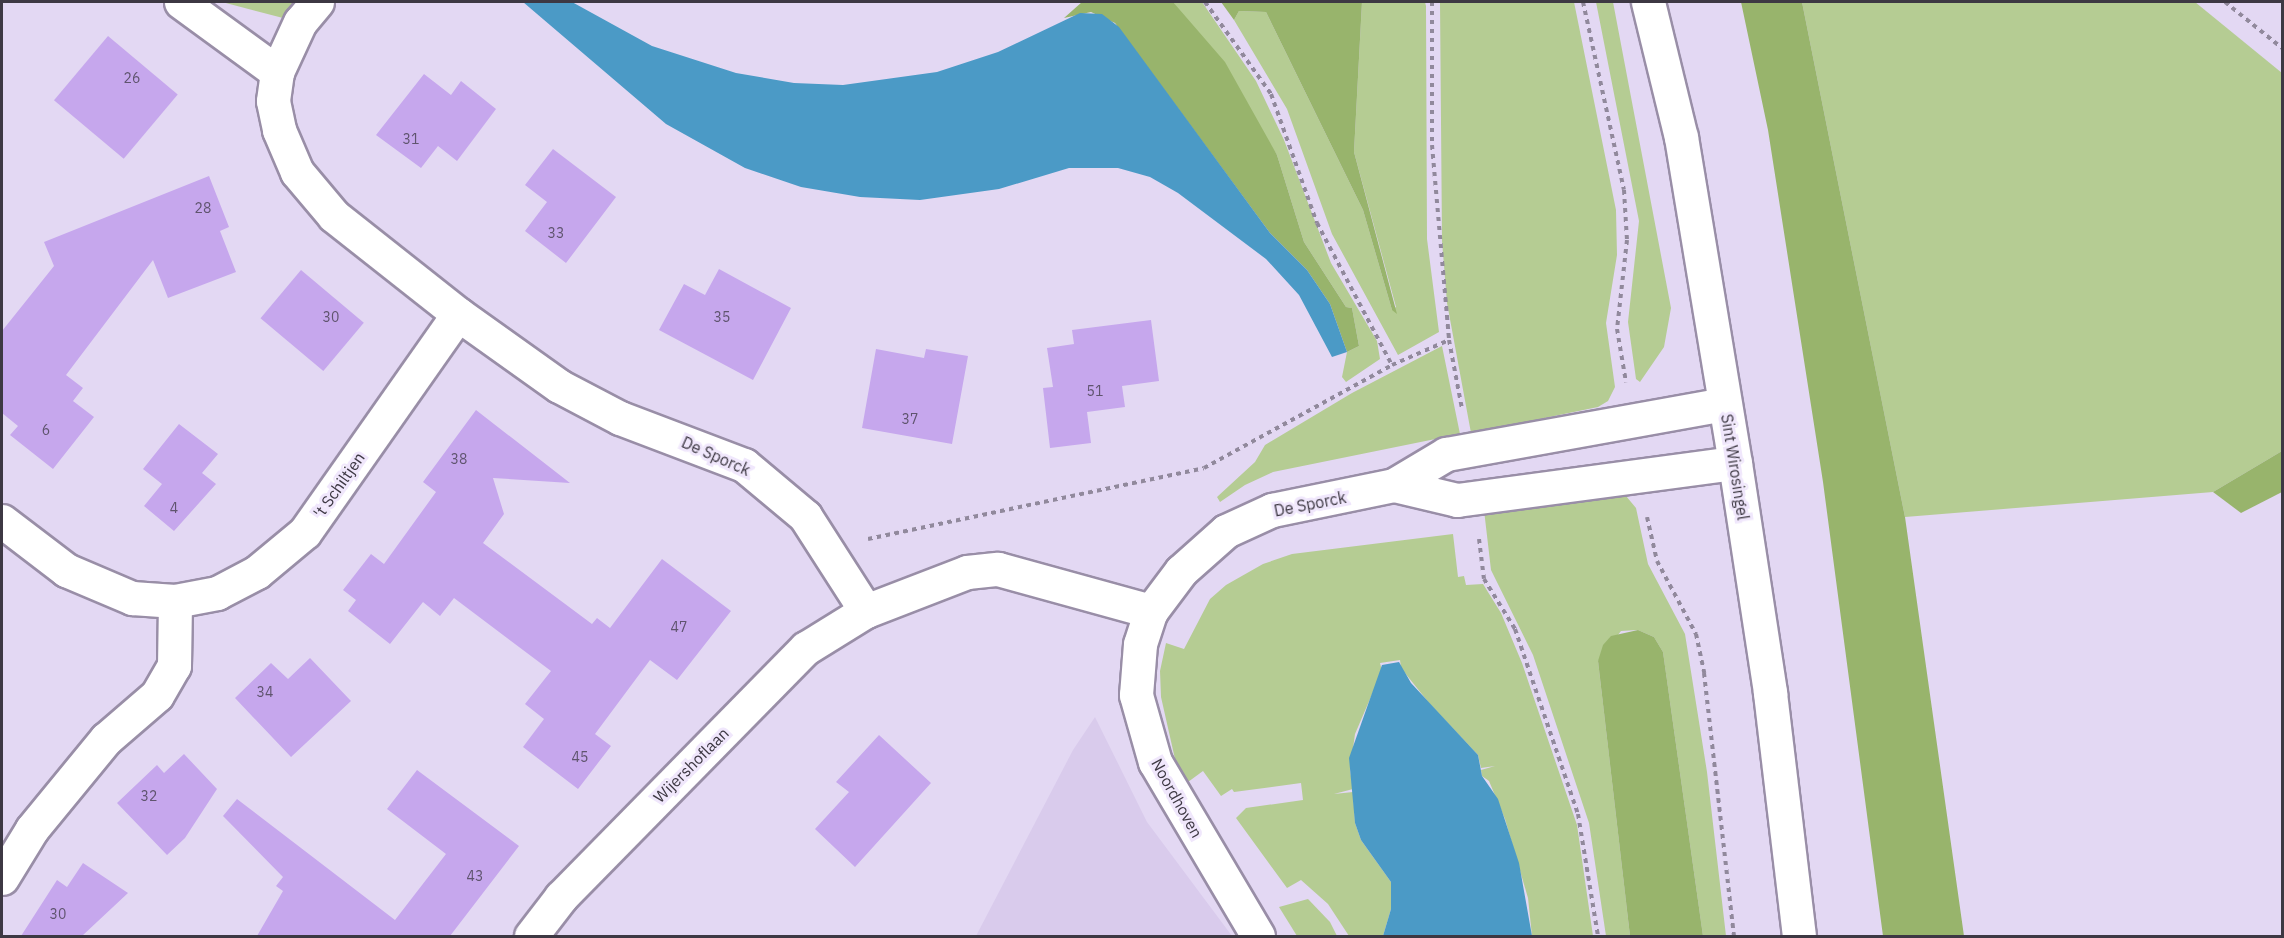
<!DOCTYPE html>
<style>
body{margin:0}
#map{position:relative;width:2284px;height:938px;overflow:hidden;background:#e3d8f3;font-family:"IBM Plex Sans",sans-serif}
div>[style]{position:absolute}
.built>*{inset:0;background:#d9cbec}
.green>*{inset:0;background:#b5cc93}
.forest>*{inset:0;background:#98b46c}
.water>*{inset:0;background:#4b9ac6}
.building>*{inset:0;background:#c6a7ed;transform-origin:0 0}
.path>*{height:4px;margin-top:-2px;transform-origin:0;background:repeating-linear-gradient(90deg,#91899c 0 4.5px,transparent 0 9px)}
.roads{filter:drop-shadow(2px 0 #998ea7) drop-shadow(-2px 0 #998ea7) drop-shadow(0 2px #998ea7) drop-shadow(0 -2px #998ea7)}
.minor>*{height:33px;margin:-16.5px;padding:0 16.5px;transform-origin:16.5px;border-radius:16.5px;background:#fff}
.major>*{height:33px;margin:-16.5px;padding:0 16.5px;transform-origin:16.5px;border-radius:16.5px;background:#fff}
span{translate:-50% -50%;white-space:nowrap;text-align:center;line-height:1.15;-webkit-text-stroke:6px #f0e7fc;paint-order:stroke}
.number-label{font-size:14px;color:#5f546e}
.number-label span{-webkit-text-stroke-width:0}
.street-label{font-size:16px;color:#3d3843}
.frame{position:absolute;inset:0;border:3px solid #3d3843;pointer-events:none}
</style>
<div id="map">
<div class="built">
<i style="clip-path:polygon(1095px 717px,1147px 822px,1232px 936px,976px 936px,1073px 750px)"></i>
</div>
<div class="green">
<i style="clip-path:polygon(222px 2px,297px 2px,283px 18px)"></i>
<i style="clip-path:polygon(1173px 2px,1202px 2px,1256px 81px,1284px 140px,1331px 263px,1377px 341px,1380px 359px,1346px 382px,1342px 377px,1347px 352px,1359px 346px,1352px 308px,1346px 307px,1304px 242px,1277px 155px)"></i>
<i style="clip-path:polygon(1362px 2px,1425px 2px,1426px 6px,1427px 239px,1439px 332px,1398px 355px,1332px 234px,1287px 109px,1234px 20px,1239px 11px,1266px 12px,1363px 210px,1392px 310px,1396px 307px,1354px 152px)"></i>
<i style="clip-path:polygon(1440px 2px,1574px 2px,1616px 210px,1617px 255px,1606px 323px,1615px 387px,1608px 401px,1598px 407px,1471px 433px,1447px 303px,1442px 241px)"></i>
<i style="clip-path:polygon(1596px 2px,1613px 2px,1671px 308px,1664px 347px,1640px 382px,1636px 379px,1628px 322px,1639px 221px)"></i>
<i style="clip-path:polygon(1802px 2px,2195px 2px,2282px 73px,2282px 451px,2213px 492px,1905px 517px)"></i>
<i style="clip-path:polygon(1442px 346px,1460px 434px,1273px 472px,1245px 485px,1220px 502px,1217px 497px,1255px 462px,1265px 445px,1352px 393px)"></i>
<i style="clip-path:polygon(1612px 493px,1626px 496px,1636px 508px,1648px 564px,1685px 634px,1707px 772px,1726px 936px,1703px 936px,1663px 652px,1654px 637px,1638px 630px,1621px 631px,1598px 661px,1630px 936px,1606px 936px,1589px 823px,1533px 655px,1491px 570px,1484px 510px)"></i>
<i style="clip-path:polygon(1453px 534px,1458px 577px,1464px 576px,1466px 585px,1483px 584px,1501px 613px,1522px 663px,1577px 825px,1593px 936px,1532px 936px,1528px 898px,1505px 819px,1489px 781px,1482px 776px,1481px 770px,1495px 766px,1481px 768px,1478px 755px,1429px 703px,1401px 668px,1400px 660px,1380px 663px,1382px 671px,1355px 734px,1350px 770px,1353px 789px,1334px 794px,1353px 792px,1355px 823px,1361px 840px,1391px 882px,1391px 909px,1383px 936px,1349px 936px,1328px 904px,1301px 880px,1287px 888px,1236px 818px,1246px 808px,1303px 800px,1301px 783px,1234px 792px,1232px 789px,1221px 796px,1203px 771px,1188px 782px,1175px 759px,1161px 697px,1160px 671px,1166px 643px,1184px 649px,1210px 599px,1226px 585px,1263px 564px,1292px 554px)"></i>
<i style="clip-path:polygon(1308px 899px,1330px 922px,1337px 936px,1297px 936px,1279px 907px)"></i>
</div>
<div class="forest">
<i style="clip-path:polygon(1082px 2px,1173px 2px,1225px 62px,1277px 155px,1304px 242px,1346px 307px,1352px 308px,1359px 346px,1347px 352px,1330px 304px,1307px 270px,1270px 233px,1115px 23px,1091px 12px,1064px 18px)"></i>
<i style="clip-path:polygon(1221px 2px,1362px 2px,1354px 152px,1397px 314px,1392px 310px,1363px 210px,1266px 12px,1239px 11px,1234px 20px)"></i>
<i style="clip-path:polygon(1741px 2px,1802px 2px,1905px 517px,1964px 936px,1883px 936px,1823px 482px,1768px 130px)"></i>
<i style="clip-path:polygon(2282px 451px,2282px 492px,2241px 513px,2213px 492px)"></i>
<i style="clip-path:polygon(1638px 630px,1654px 637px,1663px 652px,1703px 936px,1630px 936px,1598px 661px,1603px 645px,1611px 636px)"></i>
</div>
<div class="water">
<i style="clip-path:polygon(523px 2px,572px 2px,652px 46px,736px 73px,794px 83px,843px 85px,937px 72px,998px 52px,1080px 13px,1102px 14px,1119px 27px,1270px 233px,1307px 270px,1330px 304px,1347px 352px,1332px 357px,1299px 295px,1266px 259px,1178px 193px,1150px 177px,1118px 168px,1069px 168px,999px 189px,920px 200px,860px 197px,801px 187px,745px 168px,666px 124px)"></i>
<i style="clip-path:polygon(1399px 662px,1411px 683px,1478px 755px,1482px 776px,1498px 799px,1519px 863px,1532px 936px,1383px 936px,1391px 909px,1391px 882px,1361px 840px,1355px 823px,1349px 758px,1382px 665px)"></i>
</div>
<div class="building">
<i style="left:108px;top:36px;width:91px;height:84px;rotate:40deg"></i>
<i style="clip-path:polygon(424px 74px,451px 95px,461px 81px,496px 109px,457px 161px,438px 146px,421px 168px,376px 135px)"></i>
<i style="clip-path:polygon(553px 149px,616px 197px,566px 263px,525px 231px,547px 202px,525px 185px)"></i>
<i style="clip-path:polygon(209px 176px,229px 227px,220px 231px,236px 272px,168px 298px,153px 260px,66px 375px,83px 388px,73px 401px,94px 417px,53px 469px,10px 435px,18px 426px,2px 413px,2px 331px,54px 266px,44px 242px)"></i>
<i style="clip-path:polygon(719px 269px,791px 308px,753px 380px,659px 330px,684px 284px,705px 295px)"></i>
<i style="left:301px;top:270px;width:82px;height:63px;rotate:40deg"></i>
<i style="clip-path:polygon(1151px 320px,1159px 381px,1122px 386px,1125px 407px,1087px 412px,1091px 443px,1050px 448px,1043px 388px,1053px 387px,1047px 348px,1074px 344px,1072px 330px)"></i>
<i style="clip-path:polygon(876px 349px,924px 358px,926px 349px,968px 356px,952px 444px,862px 428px)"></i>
<i style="clip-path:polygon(476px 410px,570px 483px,493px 478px,504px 514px,483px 543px,592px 624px,597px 618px,610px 628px,662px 559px,731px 611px,677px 680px,650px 660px,595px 734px,611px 746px,578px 789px,523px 747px,544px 719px,525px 704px,551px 671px,454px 598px,440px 616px,423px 602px,390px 644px,348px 611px,356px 600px,343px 590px,371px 554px,384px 564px,436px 492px,423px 482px)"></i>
<i style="clip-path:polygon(179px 424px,218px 454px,202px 473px,216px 484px,174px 531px,144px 506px,162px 484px,143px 469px)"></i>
<i style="clip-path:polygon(310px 658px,351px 701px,291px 757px,235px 698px,271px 663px,288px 679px)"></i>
<i style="clip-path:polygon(879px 735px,931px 783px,855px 867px,815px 829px,849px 792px,836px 782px)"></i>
<i style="clip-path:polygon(184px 754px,217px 789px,185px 838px,167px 855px,117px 803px,157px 765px,164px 773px)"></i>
<i style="clip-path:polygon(417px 770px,519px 846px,450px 936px,257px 936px,283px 891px,276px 886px,283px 877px,223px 816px,237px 799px,395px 920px,446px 854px,387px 809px)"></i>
<i style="clip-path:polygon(83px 863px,128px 893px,82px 936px,21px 936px,57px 880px,67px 887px)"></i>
</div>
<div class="path">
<i style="left:1205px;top:2px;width:113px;rotate:54.3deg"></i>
<i style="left:1271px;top:94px;width:137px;rotate:70.4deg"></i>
<i style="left:1317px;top:223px;width:161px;rotate:62.2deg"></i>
<i style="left:1432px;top:2px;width:143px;rotate:90deg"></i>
<i style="left:1432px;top:145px;width:196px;rotate:85deg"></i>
<i style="left:1449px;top:340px;width:70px;rotate:79.3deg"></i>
<i style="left:1583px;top:2px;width:192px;rotate:77.7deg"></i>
<i style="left:1624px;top:190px;width:50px;rotate:86.6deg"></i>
<i style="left:1627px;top:240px;width:90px;rotate:96.4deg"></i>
<i style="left:1617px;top:329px;width:54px;rotate:80.4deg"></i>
<i style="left:2225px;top:2px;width:73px;rotate:38.9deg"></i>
<i style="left:1647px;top:517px;width:45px;rotate:77.2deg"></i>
<i style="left:1657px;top:561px;width:83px;rotate:61.9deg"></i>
<i style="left:1696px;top:634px;width:40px;rotate:78deg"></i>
<i style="left:1704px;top:673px;width:265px;rotate:83.5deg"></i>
<i style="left:868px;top:539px;width:343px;rotate:-11.9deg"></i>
<i style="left:1204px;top:468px;width:214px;rotate:-28.7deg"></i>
<i style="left:1392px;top:365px;width:62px;rotate:-23.7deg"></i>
<i style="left:1479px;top:539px;width:40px;rotate:82.9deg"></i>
<i style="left:1484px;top:579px;width:59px;rotate:58.2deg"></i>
<i style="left:1515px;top:629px;width:195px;rotate:71.2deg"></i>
<i style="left:1578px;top:814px;width:124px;rotate:80.7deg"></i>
</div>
<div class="roads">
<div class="minor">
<i style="left:181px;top:2px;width:119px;rotate:36.1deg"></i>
<i style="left:317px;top:2px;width:26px;rotate:130deg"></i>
<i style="left:300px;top:22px;width:55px;rotate:114.7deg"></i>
<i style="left:277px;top:72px;width:29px;rotate:98deg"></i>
<i style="left:273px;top:101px;width:30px;rotate:78deg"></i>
<i style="left:279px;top:130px;width:46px;rotate:66.8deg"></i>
<i style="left:297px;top:172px;width:57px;rotate:49.9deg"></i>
<i style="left:334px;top:216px;width:158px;rotate:38.3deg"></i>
<i style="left:458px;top:314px;width:124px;rotate:35.5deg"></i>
<i style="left:559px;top:386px;width:69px;rotate:27.7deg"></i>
<i style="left:620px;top:418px;width:133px;rotate:20.8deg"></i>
<i style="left:744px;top:465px;width:80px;rotate:39.9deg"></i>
<i style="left:805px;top:516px;width:113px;rotate:57.3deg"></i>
<i style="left:866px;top:611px;width:108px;rotate:-21.1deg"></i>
<i style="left:967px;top:572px;width:31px;rotate:-6deg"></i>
<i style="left:998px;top:569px;width:159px;rotate:15.4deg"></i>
<i style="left:1394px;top:485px;width:65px;rotate:13.4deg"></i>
<i style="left:1457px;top:500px;width:280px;rotate:-7.6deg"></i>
<i style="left:2px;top:521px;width:81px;rotate:37.4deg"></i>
<i style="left:66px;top:570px;width:72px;rotate:23deg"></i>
<i style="left:132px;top:598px;width:43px;rotate:4deg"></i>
<i style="left:175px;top:601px;width:43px;rotate:-10.8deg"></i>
<i style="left:217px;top:593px;width:45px;rotate:-27.7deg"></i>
<i style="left:257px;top:572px;width:62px;rotate:-39.8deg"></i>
<i style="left:305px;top:532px;width:266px;rotate:-54.9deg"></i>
<i style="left:2px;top:878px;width:57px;rotate:-58.5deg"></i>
<i style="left:32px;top:829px;width:117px;rotate:-50.6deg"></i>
<i style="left:106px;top:739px;width:67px;rotate:-40.8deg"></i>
<i style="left:157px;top:695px;width:34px;rotate:-60deg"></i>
<i style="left:174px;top:666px;width:65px;rotate:-89.1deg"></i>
<i style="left:531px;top:936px;width:49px;rotate:-52.4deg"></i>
<i style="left:561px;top:897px;width:349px;rotate:-45.5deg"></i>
<i style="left:806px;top:648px;width:70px;rotate:-31.7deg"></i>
<i style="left:1258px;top:936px;width:202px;rotate:-120.6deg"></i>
<i style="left:1155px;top:762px;width:70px;rotate:-105.8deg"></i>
<i style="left:1136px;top:695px;width:51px;rotate:-85.5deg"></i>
<i style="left:1140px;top:644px;width:35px;rotate:-72deg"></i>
<i style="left:1151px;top:611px;width:50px;rotate:-53.1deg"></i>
<i style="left:1181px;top:571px;width:60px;rotate:-41.6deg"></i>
<i style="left:1226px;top:531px;width:51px;rotate:-24.5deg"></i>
<i style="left:1272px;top:510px;width:125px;rotate:-11.6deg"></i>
<i style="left:1394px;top:485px;width:61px;rotate:-30.8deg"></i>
<i style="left:1446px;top:454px;width:283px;rotate:-10.2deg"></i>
</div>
<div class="major">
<i style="left:1648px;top:2px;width:139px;rotate:76.3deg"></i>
<i style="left:1681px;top:137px;width:330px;rotate:80.6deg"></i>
<i style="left:1735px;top:463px;width:233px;rotate:81.3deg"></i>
<i style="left:1770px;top:693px;width:245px;rotate:83.2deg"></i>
</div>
</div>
<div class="number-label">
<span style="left:132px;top:78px">26</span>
<span style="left:411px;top:139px">31</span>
<span style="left:203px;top:208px">28</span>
<span style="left:556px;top:233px">33</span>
<span style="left:331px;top:317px">30</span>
<span style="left:722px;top:317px">35</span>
<span style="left:1095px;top:391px">51</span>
<span style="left:910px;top:419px">37</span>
<span style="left:46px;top:430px">6</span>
<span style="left:459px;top:459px">38</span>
<span style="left:174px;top:508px">4</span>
<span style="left:679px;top:627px">47</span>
<span style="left:265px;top:692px">34</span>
<span style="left:580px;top:757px">45</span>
<span style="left:149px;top:796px">32</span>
<span style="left:475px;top:876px">43</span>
<span style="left:58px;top:914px">30</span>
</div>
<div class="street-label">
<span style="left:716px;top:456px;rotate:24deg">De Sporck</span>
<span style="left:1735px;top:467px;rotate:81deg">Sint Wirosingel</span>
<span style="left:339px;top:485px;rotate:-55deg">'t Schiltjen</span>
<span style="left:1310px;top:504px;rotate:-11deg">De Sporck</span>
<span style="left:691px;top:765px;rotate:-45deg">Wijershoflaan</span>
<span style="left:1177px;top:798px;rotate:61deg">Noordhoven</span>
</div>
<div class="frame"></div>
</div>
